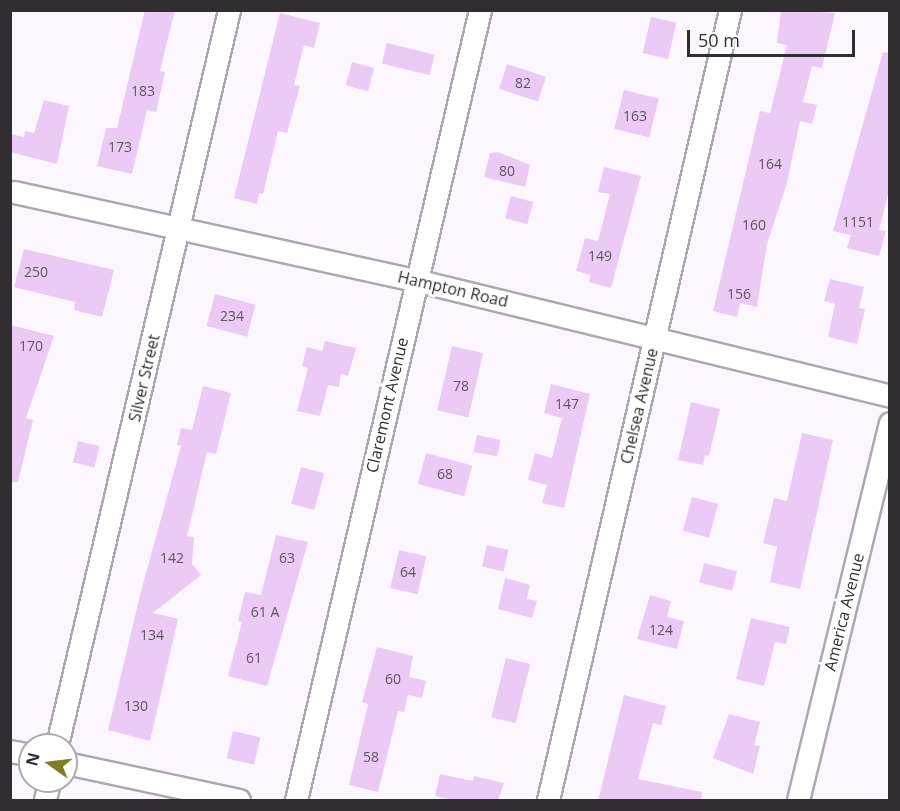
<!DOCTYPE html>
<style>
body{margin:0}
#map{position:relative;width:900px;height:811px;overflow:hidden;background:#fcf7fe;font-family:"Open Sans",sans-serif}
div>[style]{position:absolute}
.building>*{inset:0;background:#ebcaf6;transform-origin:0 0}
.roads{filter:drop-shadow(2px 0 #ada7af) drop-shadow(-2px 0 #ada7af) drop-shadow(0 2px #ada7af) drop-shadow(0 -2px #ada7af)}
.minor>*{height:21px;margin:-10.5px;padding:0 10.5px;transform-origin:10.5px;border-radius:10.5px;background:#fff}
span{translate:-50% -50%;white-space:nowrap;text-align:center;line-height:1.15;-webkit-text-stroke:6px #fff;paint-order:stroke}
.number-label{font-size:14px;color:#5f5562}
.number-label span{-webkit-text-stroke-width:0}
.street-label{font-size:16px;color:#302e31}
.frame{position:absolute;inset:0;border:12px solid #302e31;pointer-events:none}
.north{position:absolute;left:18px;top:733px;width:60px;height:60px;box-sizing:border-box;background:#fff;border:2px solid #acabad;border-radius:50%;rotate:284deg;font-size:16px;font-weight:700;line-height:24px;text-align:center;color:#302e31}
.north::after{content:'';display:block;margin:auto;width:21px;height:27px;background:#7f7d25;clip-path:polygon(50% 0,100% 100%,50% 72%,0 100%)}
.scale{position:absolute;left:687px;top:30px;width:168px;height:27px;box-sizing:border-box;border:3px solid #302e31;border-top:0;padding-left:8px;font-size:18px;line-height:21px;white-space:nowrap;color:#302e31;-webkit-text-stroke:4px #fff;paint-order:stroke}
</style>
<div id="map">
<div class="building">
<i style="clip-path:polygon(145px 10px,175px 10px,160px 71px,165px 72px,156px 112px,147px 110px,132px 174px,97px 166px,106px 128px,117px 128px)"></i>
<i style="clip-path:polygon(781px 10px,835px 13px,822px 68px,812px 66px,803px 102px,817px 105px,812px 124px,800px 121px,787px 183px,767px 244px,757px 307px,740px 303px,737px 317px,713px 311px,760px 111px,770px 113px,787px 45px,777px 43px)"></i>
<i style="clip-path:polygon(280px 13px,320px 23px,314px 48px,304px 45px,294px 85px,300px 86px,287px 133px,278px 131px,263px 194px,259px 193px,257px 204px,234px 198px)"></i>
<i style="left:651px;top:17px;width:26px;height:37px;rotate:13deg"></i>
<i style="left:387px;top:43px;width:49px;height:21px;rotate:14deg"></i>
<i style="clip-path:polygon(883px 52px,890px 53px,890px 187px,879px 230px,886px 231px,879px 256px,847px 248px,851px 235px,833px 231px)"></i>
<i style="left:352px;top:62px;width:23px;height:24px;rotate:15deg"></i>
<i style="left:507px;top:64px;width:41px;height:26px;rotate:18deg"></i>
<i style="left:624px;top:90px;width:36px;height:40px;rotate:14deg"></i>
<i style="clip-path:polygon(44px 100px,69px 106px,57px 164px,10px 152px,10px 134px,24px 137px,25px 131px,34px 133px)"></i>
<i style="clip-path:polygon(498px 152px,530px 165px,525px 187px,484px 177px,490px 153px)"></i>
<i style="clip-path:polygon(604px 167px,641px 176px,611px 288px,589px 282px,590px 275px,576px 271px,585px 238px,598px 241px,610px 194px,598px 192px)"></i>
<i style="left:511px;top:196px;width:23px;height:23px;rotate:15deg"></i>
<i style="clip-path:polygon(24px 249px,114px 270px,102px 317px,74px 310px,75px 302px,14px 287px)"></i>
<i style="clip-path:polygon(830px 279px,864px 287px,859px 308px,865px 309px,857px 344px,828px 337px,835px 304px,824px 301px)"></i>
<i style="left:215px;top:294px;width:42px;height:33px;rotate:15deg"></i>
<i style="clip-path:polygon(10px 325px,54px 336px,26px 418px,33px 420px,18px 482px,10px 482px)"></i>
<i style="clip-path:polygon(325px 341px,356px 348px,348px 376px,341px 374px,339px 387px,328px 385px,320px 416px,297px 411px,308px 368px,302px 366px,307px 347px,322px 351px)"></i>
<i style="left:452px;top:346px;width:32px;height:66px;rotate:13deg"></i>
<i style="clip-path:polygon(551px 384px,590px 394px,564px 508px,542px 503px,547px 485px,528px 480px,535px 453px,552px 458px,562px 418px,544px 413px)"></i>
<i style="clip-path:polygon(203px 386px,231px 393px,216px 454px,207px 452px,187px 536px,194px 537px,192px 564px,201px 575px,153px 613px,178px 619px,150px 741px,108px 730px,140px 595px,181px 446px,177px 445px,181px 428px,192px 430px)"></i>
<i style="clip-path:polygon(691px 402px,720px 409px,709px 456px,705px 455px,703px 465px,678px 460px)"></i>
<i style="clip-path:polygon(802px 433px,833px 440px,800px 589px,770px 582px,777px 547px,763px 543px,774px 498px,787px 501px)"></i>
<i style="left:477px;top:435px;width:24px;height:17px;rotate:12deg"></i>
<i style="left:78px;top:441px;width:22px;height:22px;rotate:13deg"></i>
<i style="left:426px;top:453px;width:48px;height:32px;rotate:15deg"></i>
<i style="left:301px;top:467px;width:24px;height:38px;rotate:15deg"></i>
<i style="left:692px;top:497px;width:27px;height:35px;rotate:15deg"></i>
<i style="clip-path:polygon(276px 535px,308px 542px,267px 686px,228px 676px,242px 622px,238px 621px,245px 592px,261px 595px)"></i>
<i style="left:487px;top:545px;width:22px;height:22px;rotate:13deg"></i>
<i style="left:399px;top:550px;width:28px;height:39px;rotate:13deg"></i>
<i style="left:704px;top:563px;width:34px;height:20px;rotate:14deg"></i>
<i style="clip-path:polygon(505px 578px,530px 585px,527px 599px,537px 601px,532px 618px,498px 609px)"></i>
<i style="clip-path:polygon(650px 595px,671px 601px,667px 617px,684px 621px,677px 649px,637px 639px)"></i>
<i style="clip-path:polygon(751px 618px,790px 627px,786px 644px,775px 642px,764px 686px,736px 679px)"></i>
<i style="clip-path:polygon(377px 647px,413px 656px,409px 677px,426px 681px,422px 698px,408px 695px,404px 712px,398px 711px,378px 792px,349px 785px,368px 704px,362px 702px)"></i>
<i style="left:506px;top:658px;width:25px;height:61px;rotate:14deg"></i>
<i style="clip-path:polygon(624px 695px,666px 706px,661px 725px,653px 723px,638px 779px,702px 792px,701px 801px,598px 801px)"></i>
<i style="clip-path:polygon(729px 714px,760px 722px,754px 745px,760px 746px,753px 774px,713px 758px)"></i>
<i style="left:233px;top:731px;width:28px;height:28px;rotate:13deg"></i>
<i style="clip-path:polygon(440px 774px,473px 781px,474px 776px,504px 783px,498px 801px,457px 801px,435px 796px)"></i>
</div>
<div class="roads">
<div class="minor">
<i style="left:14px;top:192px;width:411px;rotate:12.4deg"></i>
<i style="left:415px;top:280px;width:489px;rotate:13.7deg"></i>
<i style="left:57px;top:745px;width:755px;rotate:-76.83deg"></i>
<i style="left:10px;top:751px;width:20px;rotate:11deg"></i>
<i style="left:66px;top:763px;width:177px;rotate:12.1deg"></i>
<i style="left:45px;top:800px;width:19px;rotate:-78deg"></i>
<i style="left:296px;top:800px;width:811px;rotate:-76.89deg"></i>
<i style="left:548px;top:800px;width:811px;rotate:-77.03deg"></i>
<i style="left:798px;top:800px;width:388px;rotate:-76.3deg"></i>
</div>
</div>
<div class="number-label">
<span style="left:523px;top:83px">82</span>
<span style="left:143px;top:91px">183</span>
<span style="left:635px;top:116px">163</span>
<span style="left:120px;top:147px">173</span>
<span style="left:770px;top:164px">164</span>
<span style="left:507px;top:171px">80</span>
<span style="left:858px;top:222px">1151</span>
<span style="left:754px;top:225px">160</span>
<span style="left:600px;top:256px">149</span>
<span style="left:36px;top:272px">250</span>
<span style="left:739px;top:294px">156</span>
<span style="left:232px;top:316px">234</span>
<span style="left:31px;top:346px">170</span>
<span style="left:461px;top:386px">78</span>
<span style="left:567px;top:404px">147</span>
<span style="left:445px;top:474px">68</span>
<span style="left:172px;top:558px">142</span>
<span style="left:287px;top:558px">63</span>
<span style="left:408px;top:572px">64</span>
<span style="left:265px;top:612px">61 A</span>
<span style="left:661px;top:630px">124</span>
<span style="left:152px;top:635px">134</span>
<span style="left:254px;top:658px">61</span>
<span style="left:393px;top:679px">60</span>
<span style="left:136px;top:706px">130</span>
<span style="left:371px;top:757px">58</span>
</div>
<div class="street-label">
<span style="left:453px;top:289px;rotate:13deg">Hampton Road</span>
<span style="left:144px;top:378px;rotate:-77deg">Silver Street</span>
<span style="left:387px;top:405px;rotate:-77deg">Claremont Avenue</span>
<span style="left:639px;top:406px;rotate:-77deg">Chelsea Avenue</span>
<span style="left:844px;top:612px;rotate:-76deg">America Avenue</span>
</div>
<div class="frame"></div>
<div class="north">N</div>
<div class="scale">50 m</div>
</div>
